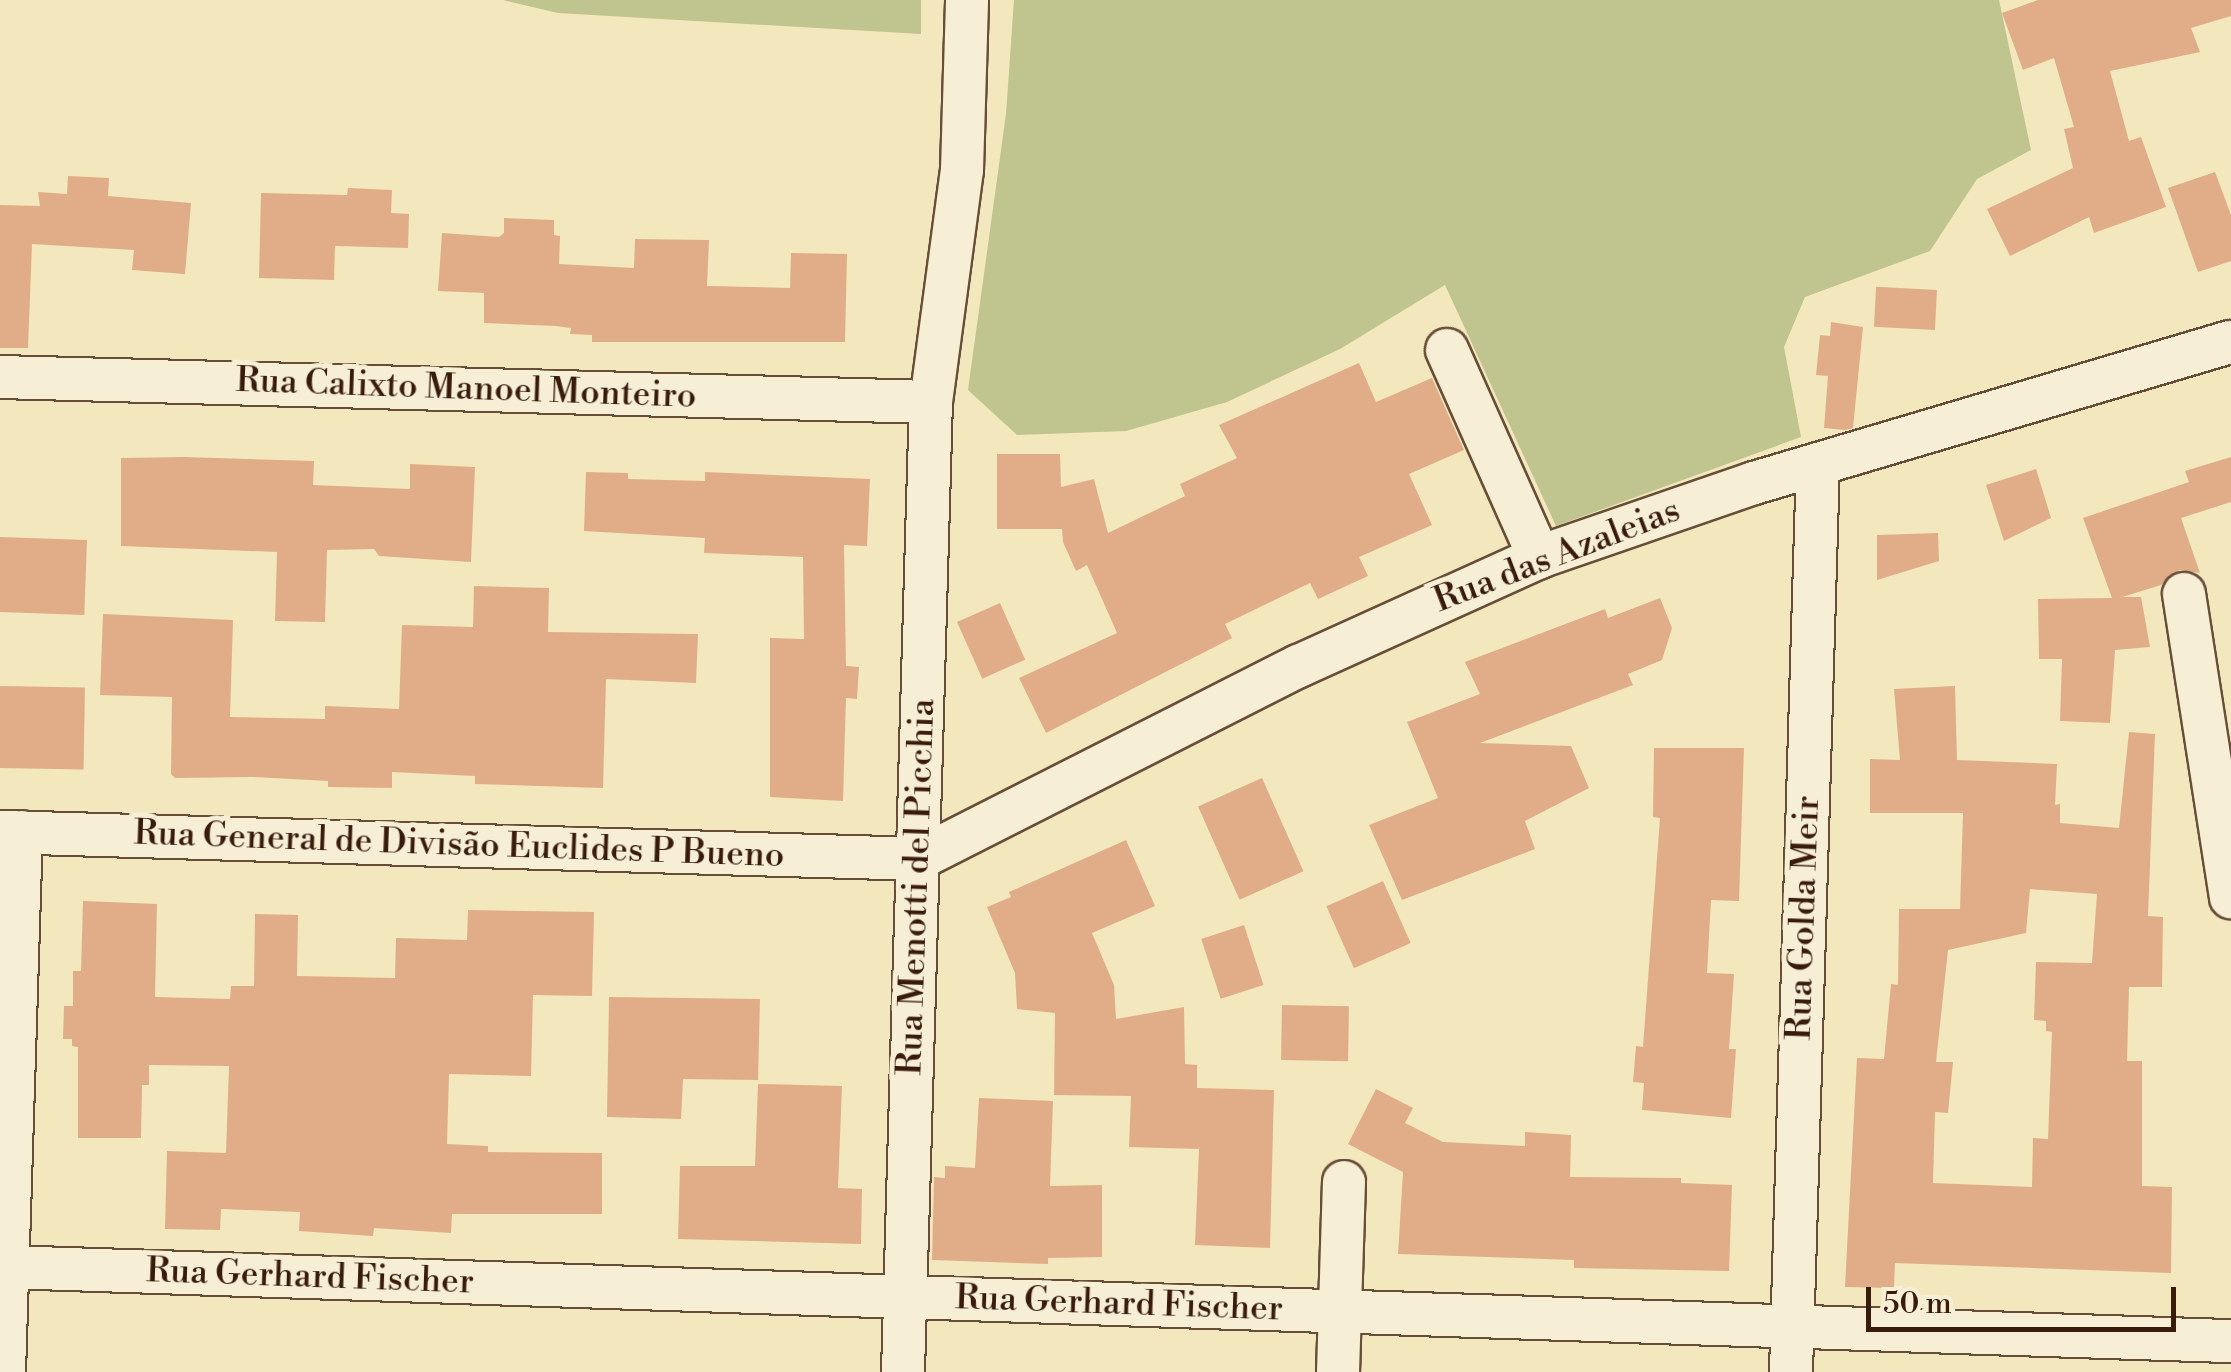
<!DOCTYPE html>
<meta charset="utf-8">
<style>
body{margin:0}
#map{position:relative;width:2231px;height:1372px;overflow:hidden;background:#f3e7be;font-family:"Libre Bodoni",serif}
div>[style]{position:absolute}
.green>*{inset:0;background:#c0c48e}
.building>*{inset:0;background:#e1ad88;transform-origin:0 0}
.roads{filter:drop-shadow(2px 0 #684e38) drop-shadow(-2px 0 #684e38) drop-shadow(0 2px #684e38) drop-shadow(0 -2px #684e38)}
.minor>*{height:42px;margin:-21px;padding:0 21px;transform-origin:21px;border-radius:21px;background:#f7efd5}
span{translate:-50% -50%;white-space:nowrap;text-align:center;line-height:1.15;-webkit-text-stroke:10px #f7efd5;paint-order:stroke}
.street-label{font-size:35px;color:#391b0c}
.scale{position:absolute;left:1866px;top:1287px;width:310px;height:45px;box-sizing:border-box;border:5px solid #391b0c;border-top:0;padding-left:12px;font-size:30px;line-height:35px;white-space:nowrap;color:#391b0c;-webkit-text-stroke:8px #f7efd5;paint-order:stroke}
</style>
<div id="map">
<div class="green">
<i style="clip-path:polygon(503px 0,921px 0,921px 34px,558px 13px)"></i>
<i style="clip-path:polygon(1014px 0,1999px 0,2031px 150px,1977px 179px,1930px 251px,1805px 297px,1784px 347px,1801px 437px,1556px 526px,1445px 285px,1340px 349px,1227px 402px,1126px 431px,1017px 435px,968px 390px,1006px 114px)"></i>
</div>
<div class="building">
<i style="clip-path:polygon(2038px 0,2231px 0,2231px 16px,2191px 28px,2200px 52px,2110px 71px,2129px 141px,2141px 137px,2166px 207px,2094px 233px,2089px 217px,2010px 256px,1987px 209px,2073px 168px,2064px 129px,2074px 127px,2054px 58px,2023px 70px,2002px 13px)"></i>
<i style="clip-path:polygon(2215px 172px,2231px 215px,2231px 261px,2198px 272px,2168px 188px)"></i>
<i style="clip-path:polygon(68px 176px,109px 178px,108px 196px,191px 203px,185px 274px,132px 270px,134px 250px,32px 244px,28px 348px,0 348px,0 205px,40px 206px,38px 192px,67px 194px)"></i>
<i style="clip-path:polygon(348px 188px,392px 190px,391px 213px,409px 214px,408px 248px,335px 246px,334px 280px,259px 278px,261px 193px,347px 195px)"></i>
<i style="clip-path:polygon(504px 218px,554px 220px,554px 235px,560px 236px,559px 264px,634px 268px,635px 239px,709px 240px,707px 286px,790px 288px,791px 253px,847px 254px,845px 342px,592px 342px,592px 335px,570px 334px,571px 328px,556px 326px,484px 323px,484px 293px,438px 291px,442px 233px,499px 237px,504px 233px)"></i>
<i style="left:1937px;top:290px;width:40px;height:61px;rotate:93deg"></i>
<i style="clip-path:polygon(1831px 322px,1863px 327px,1853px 428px,1845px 430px,1824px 428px,1828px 376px,1816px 375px,1820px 335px,1830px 336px)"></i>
<i style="clip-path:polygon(1359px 363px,1376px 402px,1432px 378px,1464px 450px,1409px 474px,1432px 525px,1359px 557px,1368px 576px,1318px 599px,1310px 583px,1225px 624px,1232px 638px,1046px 733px,1019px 678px,1117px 633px,1087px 565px,1076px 571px,1063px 542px,1062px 529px,997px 529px,997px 454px,1060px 454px,1061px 487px,1094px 479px,1108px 533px,1185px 496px,1180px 484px,1237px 458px,1219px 425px)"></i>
<i style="clip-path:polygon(185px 457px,314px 461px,313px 485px,410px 489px,410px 464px,475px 467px,471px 562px,379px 556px,374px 549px,327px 550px,325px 622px,275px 621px,277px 552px,121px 546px,121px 458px)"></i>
<i style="clip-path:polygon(2231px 457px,2231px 502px,2181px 518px,2200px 573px,2179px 570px,2161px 585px,2122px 597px,2141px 597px,2150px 647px,2115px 650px,2110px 723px,2060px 721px,2062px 659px,2039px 659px,2038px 599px,2112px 598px,2083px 518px,2189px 482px,2185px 471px)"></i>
<i style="clip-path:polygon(2036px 469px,2051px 518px,2004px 541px,1986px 485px)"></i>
<i style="clip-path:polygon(586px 472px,628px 473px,628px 479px,705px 481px,705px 472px,870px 479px,867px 546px,844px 545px,846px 666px,859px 667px,857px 699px,846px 698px,843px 801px,770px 797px,770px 638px,804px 639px,803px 557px,704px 553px,705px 538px,584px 531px)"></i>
<i style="clip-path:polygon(1938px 533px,1939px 561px,1877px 580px,1877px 535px)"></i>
<i style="left:0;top:537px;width:87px;height:75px;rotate:2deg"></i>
<i style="clip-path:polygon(474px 586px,549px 588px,548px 632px,698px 634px,696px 683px,606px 679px,603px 788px,475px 784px,475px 776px,392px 772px,392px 788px,328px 787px,328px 781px,252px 777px,175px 778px,171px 774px,172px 697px,100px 695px,103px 614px,233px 620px,230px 717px,325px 719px,325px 706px,399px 709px,402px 625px,473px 627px)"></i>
<i style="clip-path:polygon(1660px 598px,1672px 628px,1662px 660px,1628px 674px,1633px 685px,1480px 743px,1571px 746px,1589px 788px,1525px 821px,1535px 849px,1402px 900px,1369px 825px,1438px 798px,1407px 722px,1480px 694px,1465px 662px,1605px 609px,1608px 618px)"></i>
<i style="left:1000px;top:603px;width:62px;height:47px;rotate:66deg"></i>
<i style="left:0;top:686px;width:85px;height:82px;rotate:1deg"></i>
<i style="clip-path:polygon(evenodd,1955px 686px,1957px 760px,2057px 764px,2055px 805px,2060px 804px,2060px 823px,2119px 828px,2129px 732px,2155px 734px,2148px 916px,2163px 917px,2162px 987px,2129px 987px,2127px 1061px,2142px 1061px,2142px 1186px,2172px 1187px,2171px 1273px,1895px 1263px,1894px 1288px,1845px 1287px,1857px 1058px,1884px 1059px,1891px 984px,1898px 985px,1899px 909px,1960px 909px,1963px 813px,1870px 813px,1870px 759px,1900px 760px,1894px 689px,1955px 686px,2030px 889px,2097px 894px,2092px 963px,2036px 962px,2034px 1020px,2046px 1021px,2046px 1031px,2052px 1032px,2048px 1139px,2033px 1138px,2032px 1187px,1933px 1183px,1935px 1112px,1948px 1113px,1953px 1062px,1936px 1062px,1948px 950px,2026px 933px,2030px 889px)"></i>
<i style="clip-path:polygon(1654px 748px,1744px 748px,1739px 901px,1711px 900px,1707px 973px,1734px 974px,1729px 1049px,1736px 1049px,1731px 1118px,1642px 1110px,1644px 1083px,1633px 1082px,1636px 1046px,1643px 1047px,1660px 818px,1653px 817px)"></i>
<i style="left:1262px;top:778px;width:102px;height:70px;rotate:66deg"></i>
<i style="clip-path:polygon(1126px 840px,1155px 906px,1092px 933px,1114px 985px,1116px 1019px,1184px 1007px,1185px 1064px,1197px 1065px,1197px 1088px,1274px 1090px,1270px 1248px,1195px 1245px,1199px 1149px,1129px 1147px,1131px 1096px,1054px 1095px,1055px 1013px,1017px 1009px,1015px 973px,987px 907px,1011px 897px,1009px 892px)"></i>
<i style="left:1383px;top:881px;width:68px;height:62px;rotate:66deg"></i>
<i style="clip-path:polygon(83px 901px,157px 904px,155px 997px,230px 999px,231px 986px,254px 986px,255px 914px,298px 915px,297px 976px,395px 978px,396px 938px,467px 940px,468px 910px,594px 912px,592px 996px,533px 995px,531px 1076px,449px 1074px,447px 1144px,488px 1146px,488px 1152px,602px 1153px,602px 1214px,452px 1214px,451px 1233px,374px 1228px,373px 1236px,299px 1231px,300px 1212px,221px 1209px,220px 1230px,165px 1229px,167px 1151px,226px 1153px,229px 1066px,149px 1065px,149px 1085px,142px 1085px,141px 1138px,78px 1138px,78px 1047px,72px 1046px,72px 1039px,63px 1039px,64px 1006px,73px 1006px,73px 971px,81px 971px)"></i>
<i style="left:1244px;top:925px;width:63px;height:45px;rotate:72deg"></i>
<i style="clip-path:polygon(609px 997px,760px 999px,758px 1080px,683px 1079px,681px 1119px,607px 1117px)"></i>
<i style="left:1282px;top:1005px;width:67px;height:55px;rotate:1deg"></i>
<i style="clip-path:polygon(758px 1084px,842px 1086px,838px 1188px,862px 1189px,861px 1244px,678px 1239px,680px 1166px,755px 1166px)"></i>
<i style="clip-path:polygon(1376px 1089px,1413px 1108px,1405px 1123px,1443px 1142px,1525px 1146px,1525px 1132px,1571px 1135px,1570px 1177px,1681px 1178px,1681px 1183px,1732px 1185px,1729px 1271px,1574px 1268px,1574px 1260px,1398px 1254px,1403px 1172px,1348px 1144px)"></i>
<i style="clip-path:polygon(979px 1098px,1053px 1101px,1050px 1186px,1102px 1185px,1102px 1257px,1048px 1258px,1048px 1264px,932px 1260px,934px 1177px,945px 1178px,945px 1166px,975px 1168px)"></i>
</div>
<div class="roads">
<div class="minor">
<i style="left:1447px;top:350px;width:227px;rotate:66deg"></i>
<i style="left:0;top:377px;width:931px;rotate:1.54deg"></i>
<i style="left:2184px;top:594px;width:307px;rotate:81.2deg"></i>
<i style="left:0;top:832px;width:918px;rotate:1.68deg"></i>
<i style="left:918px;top:859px;width:427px;rotate:-26.9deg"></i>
<i style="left:1299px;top:666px;width:264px;rotate:-24.4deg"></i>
<i style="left:1539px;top:557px;width:227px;rotate:-19deg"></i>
<i style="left:1754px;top:483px;width:497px;rotate:-16.5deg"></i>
<i style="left:7px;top:1267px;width:2225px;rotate:1.91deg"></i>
<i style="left:4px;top:1372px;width:540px;rotate:-88.2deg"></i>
<i style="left:903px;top:1372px;width:970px;rotate:-88.35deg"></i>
<i style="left:931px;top:402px;width:234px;rotate:-82.4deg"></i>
<i style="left:962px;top:170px;width:170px;rotate:-88.3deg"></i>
<i style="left:1338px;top:1372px;width:190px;rotate:-88.2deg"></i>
<i style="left:1791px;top:1372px;width:908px;rotate:-88.3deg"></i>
</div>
</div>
<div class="street-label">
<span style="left:466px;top:389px;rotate:2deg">Rua Calixto Manoel Monteiro</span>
<span style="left:1557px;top:556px;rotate:-21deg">Rua das Azaleias</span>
<span style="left:459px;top:845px;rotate:2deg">Rua General de Divisão Euclides P Bueno</span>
<span style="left:917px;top:887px;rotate:-88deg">Rua Menotti del Picchia</span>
<span style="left:1804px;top:918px;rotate:-88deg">Rua Golda Meir</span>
<span style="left:310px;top:1277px;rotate:2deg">Rua Gerhard Fischer</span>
<span style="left:1119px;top:1304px;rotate:2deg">Rua Gerhard Fischer</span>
</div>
<div class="scale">50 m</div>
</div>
